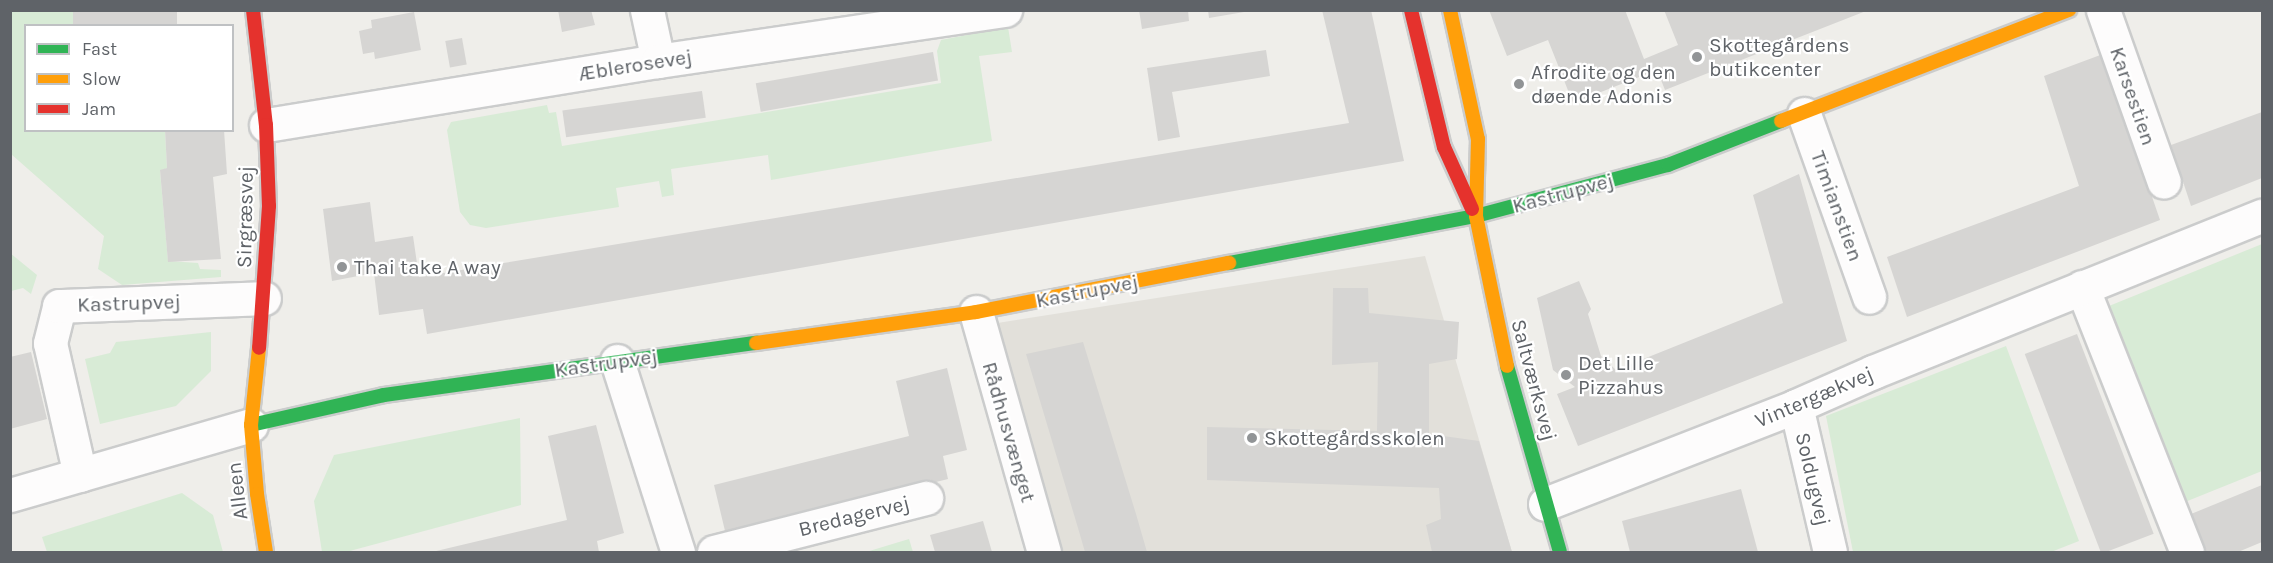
<!DOCTYPE html>
<meta charset="utf-8">
<style>
body{margin:0}
#map{position:relative;width:2273px;height:563px;overflow:hidden;background:#efeeea;font-family:Karla,sans-serif}
div>[style]{position:absolute}
.education>*{inset:0;background:#e2e0da}
.green>*{inset:0;background:#d8ebd6}
.building>*{inset:0;background:#d6d5d3;transform-origin:0 0}
.roads{filter:drop-shadow(2px 0 #cbcccc) drop-shadow(-2px 0 #cbcccc) drop-shadow(0 2px #cbcccc) drop-shadow(0 -2px #cbcccc)}
.street>*{height:33px;margin:-16.5px;padding:0 16.5px;transform-origin:16.5px;border-radius:16.5px;background:#fdfcfc}
.fast>*{height:14px;margin:-7px;padding:0 7px;transform-origin:7px;border-radius:7px;background:#30b455}
.slow>*{height:14px;margin:-7px;padding:0 7px;transform-origin:7px;border-radius:7px;background:#ff9f0a}
.jam>*{height:14px;margin:-7px;padding:0 7px;transform-origin:7px;border-radius:7px;background:#e5322d}
.dots>*{width:16px;height:16px;translate:-50% -50%;box-sizing:border-box;border:3px solid #fff;border-radius:50%}
span{translate:-50% -50%;white-space:nowrap;text-align:center;line-height:1.15;-webkit-text-stroke:4.5px #fff;paint-order:stroke}
.poi-label{font-size:21px;color:#5f6368}
.left{translate:0 -50%;text-align:left}
.street-label{font-size:21px;color:#5f6368}
.frame{position:absolute;inset:0;border:12px solid #5f6368;pointer-events:none}
.legend{position:absolute;left:24px;top:24px;width:210px;height:108px;box-sizing:border-box;background:#fff;border:2px solid #bfc1c3;margin:0;padding:8px 10px;list-style:none;font-size:18px;color:#5f6368}
.legend li{display:flex;align-items:center;gap:12px;height:30px}
.legend b{width:30px;border:2px solid #bfc1c3}
</style>
<div id="map">
<div class="education">
<i style="clip-path:polygon(1425px 256px,1512px 552px,1062px 552px,991px 324px)"></i>
</div>
<div class="green">
<i style="clip-path:polygon(11px 11px,73px 11px,76px 25px,26px 26px,26px 130px,165px 131px,167px 168px,160px 171px,168px 261px,198px 263px,200px 269px,221px 270px,221px 277px,122px 285px,98px 269px,104px 236px,11px 154px)"></i>
<i style="clip-path:polygon(1008px 27px,1012px 52px,979px 56px,992px 141px,771px 180px,768px 155px,671px 169px,674px 195px,662px 197px,659px 181px,616px 188px,619px 207px,486px 228px,470px 225px,460px 212px,447px 130px,451px 122px,547px 105px,549px 113px,556px 112px,562px 146px,941px 83px,937px 51px,941px 40px)"></i>
<i style="clip-path:polygon(2262px 244px,2262px 471px,2180px 504px,2104px 308px)"></i>
<i style="clip-path:polygon(10px 253px,37px 275px,31px 294px,23px 288px,11px 291px)"></i>
<i style="clip-path:polygon(211px 332px,211px 371px,176px 406px,100px 424px,85px 359px,110px 353px,116px 342px)"></i>
<i style="clip-path:polygon(2006px 346px,2079px 541px,2051px 552px,1853px 552px,1826px 416px)"></i>
<i style="clip-path:polygon(520px 418px,521px 505px,346px 552px,322px 552px,314px 501px,334px 455px)"></i>
<i style="clip-path:polygon(182px 493px,213px 515px,223px 552px,47px 552px,42px 537px)"></i>
<i style="clip-path:polygon(909px 539px,913px 552px,866px 552px)"></i>
</div>
<div class="building">
<i style="left:73px;top:10px;width:104px;height:16px"></i>
<i style="clip-path:polygon(558px 10px,591px 10px,595px 25px,562px 32px)"></i>
<i style="clip-path:polygon(1139px 10px,1188px 10px,1189px 21px,1142px 29px)"></i>
<i style="clip-path:polygon(1208px 10px,1244px 10px,1244px 12px,1209px 18px)"></i>
<i style="clip-path:polygon(1322px 10px,1371px 10px,1404px 161px,427px 334px,423px 309px,379px 315px,374px 273px,332px 281px,323px 209px,370px 202px,375px 242px,413px 236px,419px 277px,1349px 123px)"></i>
<i style="clip-path:polygon(1489px 10px,1625px 10px,1644px 59px,1678px 45px,1664px 10px,1866px 11px,1665px 90px,1657px 70px,1573px 103px,1548px 40px,1507px 56px)"></i>
<i style="clip-path:polygon(414px 12px,421px 50px,375px 59px,374px 52px,363px 54px,359px 31px,372px 28px,371px 20px)"></i>
<i style="left:462px;top:38px;width:27px;height:17px;rotate:80deg"></i>
<i style="clip-path:polygon(1266px 50px,1270px 76px,1172px 92px,1180px 137px,1158px 141px,1147px 68px)"></i>
<i style="left:933px;top:52px;width:29px;height:180px;rotate:80deg"></i>
<i style="clip-path:polygon(2103px 54px,2160px 220px,1907px 317px,1887px 257px,2079px 186px,2044px 76px)"></i>
<i style="left:702px;top:91px;width:27px;height:141px;rotate:82deg"></i>
<i style="clip-path:polygon(2262px 112px,2262px 178px,2191px 206px,2171px 145px)"></i>
<i style="clip-path:polygon(165px 130px,224px 130px,227px 174px,213px 177px,221px 259px,168px 262px,160px 170px,167px 168px)"></i>
<i style="clip-path:polygon(1799px 174px,1847px 341px,1578px 446px,1557px 394px,1575px 387px,1553px 370px,1537px 298px,1579px 281px,1591px 309px,1588px 314px,1601px 356px,1616px 370px,1783px 303px,1753px 195px)"></i>
<i style="clip-path:polygon(1333px 288px,1368px 288px,1369px 313px,1459px 322px,1457px 359px,1429px 364px,1429px 434px,1479px 441px,1512px 552px,1432px 552px,1426px 525px,1441px 519px,1439px 488px,1207px 480px,1207px 427px,1377px 431px,1378px 362px,1332px 365px)"></i>
<i style="left:2077px;top:334px;width:214px;height:56px;rotate:69deg"></i>
<i style="clip-path:polygon(1083px 342px,1136px 514px,1147px 552px,1085px 552px,1078px 528px,1026px 354px)"></i>
<i style="clip-path:polygon(31px 352px,47px 419px,10px 429px,10px 357px)"></i>
<i style="clip-path:polygon(947px 368px,967px 450px,943px 456px,948px 479px,726px 535px,714px 485px,909px 436px,896px 381px)"></i>
<i style="clip-path:polygon(596px 425px,624px 533px,597px 541px,599px 552px,432px 552px,567px 520px,548px 436px)"></i>
<i style="clip-path:polygon(2262px 485px,2262px 542px,2238px 552px,2206px 552px,2191px 514px)"></i>
<i style="clip-path:polygon(1741px 489px,1758px 552px,1630px 552px,1622px 521px)"></i>
<i style="clip-path:polygon(983px 521px,992px 552px,935px 552px,930px 535px)"></i>
</div>
<div class="roads">
<div class="street">
<i style="left:647px;top:10px;width:52px;rotate:77.8deg"></i>
<i style="left:2103px;top:10px;width:182px;rotate:70.5deg"></i>
<i style="left:1804px;top:114px;width:194px;rotate:70.4deg"></i>
<i style="left:266px;top:125px;width:397px;rotate:-9.3deg"></i>
<i style="left:658px;top:61px;width:351px;rotate:-8.4deg"></i>
<i style="left:2082px;top:287px;width:285px;rotate:68.4deg"></i>
<i style="left:976px;top:312px;width:249px;rotate:74.2deg"></i>
<i style="left:617px;top:361px;width:201px;rotate:72.3deg"></i>
<i style="left:1796px;top:406px;width:150px;rotate:76.9deg"></i>
<i style="left:80px;top:475px;width:135px;rotate:-102.8deg"></i>
<i style="left:50px;top:343px;width:38px;rotate:-76deg"></i>
<i style="left:59px;top:306px;width:205px;rotate:-2.2deg"></i>
<i style="left:10px;top:495px;width:251px;rotate:-16.2deg"></i>
<i style="left:1545px;top:504px;width:269px;rotate:-21.3deg"></i>
<i style="left:1796px;top:406px;width:84px;rotate:-23.8deg"></i>
<i style="left:1873px;top:372px;width:419px;rotate:-21.9deg"></i>
<i style="left:714px;top:552px;width:219px;rotate:-14.3deg"></i>
</div>
<div class="fast">
<i style="left:1229px;top:263px;width:251px;rotate:-10.8deg"></i>
<i style="left:1476px;top:216px;width:199px;rotate:-14.9deg"></i>
<i style="left:1668px;top:165px;width:121px;rotate:-21.3deg"></i>
<i style="left:1507px;top:366px;width:193px;rotate:74.1deg"></i>
<i style="left:251px;top:425px;width:136px;rotate:-12.7deg"></i>
<i style="left:384px;top:395px;width:376px;rotate:-8deg"></i>
</div>
<div class="slow">
<i style="left:1450px;top:10px;width:132px;rotate:77.8deg"></i>
<i style="left:1478px;top:139px;width:77px;rotate:91.5deg"></i>
<i style="left:1476px;top:216px;width:153px;rotate:78.3deg"></i>
<i style="left:1781px;top:121px;width:309px;rotate:-21.1deg"></i>
<i style="left:756px;top:343px;width:222px;rotate:-8deg"></i>
<i style="left:976px;top:312px;width:258px;rotate:-11deg"></i>
<i style="left:259px;top:348px;width:77px;rotate:95.9deg"></i>
<i style="left:251px;top:425px;width:69px;rotate:85deg"></i>
<i style="left:257px;top:494px;width:59px;rotate:81.2deg"></i>
</div>
<div class="jam">
<i style="left:253px;top:10px;width:116px;rotate:83.6deg"></i>
<i style="left:266px;top:125px;width:81px;rotate:87.9deg"></i>
<i style="left:269px;top:206px;width:142px;rotate:94deg"></i>
<i style="left:1411px;top:10px;width:141px;rotate:76.5deg"></i>
<i style="left:1444px;top:147px;width:68px;rotate:65.7deg"></i>
</div>
</div>
<div class="dots">
<i style="left:1697px;top:57px;background:#919496"></i>
<i style="left:1519px;top:84px;background:#919496"></i>
<i style="left:342px;top:267px;background:#919496"></i>
<i style="left:1566px;top:375px;background:#919496"></i>
<i style="left:1252px;top:438px;background:#919496"></i>
</div>
<div class="poi-label">
<span class="left" style="left:1709px;top:57px">Skottegårdens<br>butikcenter</span>
<span class="left" style="left:1531px;top:84px">Afrodite og den<br>døende Adonis</span>
<span class="left" style="left:354px;top:267px">Thai take A way</span>
<span class="left" style="left:1578px;top:375px">Det Lille<br>Pizzahus</span>
<span class="left" style="left:1264px;top:438px">Skottegårdsskolen</span>
</div>
<div class="street-label">
<span style="left:635px;top:65px;rotate:-9deg">Æblerosevej</span>
<span style="left:2133px;top:96px;rotate:71deg">Karsestien</span>
<span style="left:1563px;top:193px;rotate:-15deg">Kastrupvej</span>
<span style="left:1837px;top:206px;rotate:70deg">Timianstien</span>
<span style="left:245px;top:217px;rotate:-89deg">Sirgræsvej</span>
<span style="left:1087px;top:291px;rotate:-11deg">Kastrupvej</span>
<span style="left:129px;top:303px;rotate:-2deg">Kastrupvej</span>
<span style="left:606px;top:363px;rotate:-8deg">Kastrupvej</span>
<span style="left:1534px;top:380px;rotate:75deg">Saltværksvej</span>
<span style="left:1814px;top:397px;rotate:-23deg">Vintergækvej</span>
<span style="left:1009px;top:432px;rotate:74deg">Rådhusvænget</span>
<span style="left:1813px;top:479px;rotate:77deg">Soldugvej</span>
<span style="left:237px;top:491px;rotate:-97deg">Alleen</span>
<span style="left:854px;top:516px;rotate:-14deg">Bredagervej</span>
</div>
<div class="frame"></div>
<ul class="legend">
<li><b style="height:8px;background:#30b455"></b>Fast</li>
<li><b style="height:8px;background:#ff9f0a"></b>Slow</li>
<li><b style="height:8px;background:#e5322d"></b>Jam</li>
</ul>
</div>
